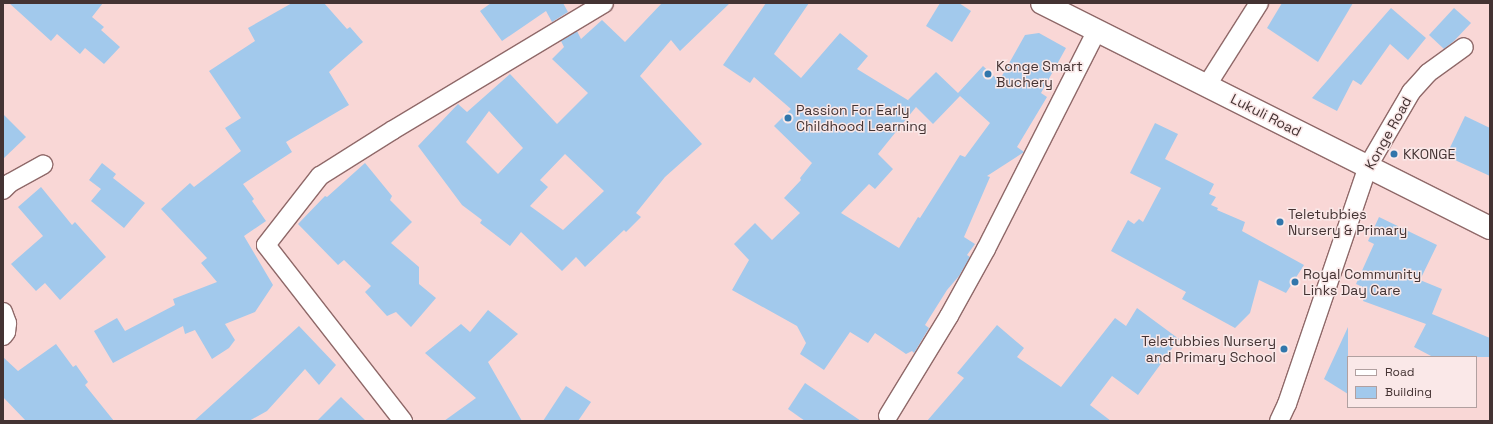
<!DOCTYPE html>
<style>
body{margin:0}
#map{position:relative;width:1493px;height:424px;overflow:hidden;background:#f9d7d6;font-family:"Space Grotesk",sans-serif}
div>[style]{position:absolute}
.building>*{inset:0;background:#a2c9ec}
.roads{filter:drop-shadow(1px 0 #8f6969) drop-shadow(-1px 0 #8f6969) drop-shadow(0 1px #8f6969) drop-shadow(0 -1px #8f6969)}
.minor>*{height:18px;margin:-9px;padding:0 9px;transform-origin:9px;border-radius:9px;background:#fff}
.tertiary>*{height:22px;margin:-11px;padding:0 11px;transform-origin:11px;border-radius:11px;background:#fff}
.dots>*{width:11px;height:11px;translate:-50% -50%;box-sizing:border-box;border:2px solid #fae8e8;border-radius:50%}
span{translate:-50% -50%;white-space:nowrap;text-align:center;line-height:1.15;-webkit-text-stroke:3px #fae8e8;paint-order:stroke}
.poi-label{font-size:14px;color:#433}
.left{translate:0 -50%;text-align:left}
.right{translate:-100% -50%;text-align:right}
.street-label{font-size:14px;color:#433}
.frame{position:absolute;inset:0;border:4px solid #433;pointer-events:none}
.legend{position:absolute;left:1347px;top:356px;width:130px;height:52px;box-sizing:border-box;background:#fae8e8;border:1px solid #b1a0a0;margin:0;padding:5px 7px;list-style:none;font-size:12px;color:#433}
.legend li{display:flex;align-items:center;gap:8px;height:20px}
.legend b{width:20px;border:1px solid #b1a0a0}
</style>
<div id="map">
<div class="building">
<i style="clip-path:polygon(9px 3px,103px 3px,92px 17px,104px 27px,101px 30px,120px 47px,104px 64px,85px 48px,80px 54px,57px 34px,51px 41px)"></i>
<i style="clip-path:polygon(292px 3px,324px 3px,347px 29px,350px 27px,363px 42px,329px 72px,349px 105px,286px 142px,292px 152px,243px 184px,254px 199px,252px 201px,266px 221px,244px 236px,273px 285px,255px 312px,225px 324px,235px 340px,229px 348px,212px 359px,195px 330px,185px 334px,183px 326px,113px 363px,94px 331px,117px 318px,125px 331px,175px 305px,173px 299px,217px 282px,201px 263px,207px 258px,161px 209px,190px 183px,194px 187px,241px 151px,225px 128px,241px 118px,209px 71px,255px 41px,248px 28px)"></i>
<i style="clip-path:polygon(491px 3px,563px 3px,568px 12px,552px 22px,546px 11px,502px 41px,480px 11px)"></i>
<i style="clip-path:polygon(evenodd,662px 3px,730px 3px,680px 51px,671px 40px,640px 76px,702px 144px,665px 177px,636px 213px,641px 217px,626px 232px,624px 230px,585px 267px,576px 257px,562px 271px,521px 232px,510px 246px,480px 223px,482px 220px,462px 205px,418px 146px,458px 104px,467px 112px,510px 74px,557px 124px,588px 93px,552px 59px,564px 47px,561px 41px,577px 31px,581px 39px,602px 20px,625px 42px,662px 3px,489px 111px,523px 148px,498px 174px,466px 142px,489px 111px,662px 3px,565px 154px,604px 191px,563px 230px,530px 206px,548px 187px,540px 180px,565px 154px)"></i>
<i style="clip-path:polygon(evenodd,766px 3px,809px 3px,774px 54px,801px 78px,840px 33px,868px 56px,857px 69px,911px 102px,908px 100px,936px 72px,958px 93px,983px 66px,999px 81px,1025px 35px,1039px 33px,1066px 48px,1041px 93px,1047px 97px,1017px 147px,1024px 152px,987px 176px,990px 177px,964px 237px,975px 244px,967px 255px,970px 257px,959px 276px,947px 290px,925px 325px,929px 328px,914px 353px,912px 351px,906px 354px,875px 333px,868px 343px,850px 332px,824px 370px,800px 354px,806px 343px,797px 326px,732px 290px,749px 260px,734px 244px,755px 223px,772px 240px,800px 213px,784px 198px,801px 180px,800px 178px,812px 163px,774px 126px,791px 109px,754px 77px,750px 83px,723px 65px,766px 3px,960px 96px,990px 123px,965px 157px,960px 155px,920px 218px,918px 217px,899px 248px,841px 213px,869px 184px,875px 189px,893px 169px,878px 154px,916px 107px,933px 124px,960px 96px)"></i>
<i style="clip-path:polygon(940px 3px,959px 3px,971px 11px,952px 42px,926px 26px)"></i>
<i style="clip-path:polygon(1282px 3px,1353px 3px,1318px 62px,1267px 28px)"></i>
<i style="clip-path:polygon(1391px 8px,1426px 38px,1408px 60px,1390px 44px,1361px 85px,1353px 80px,1337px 111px,1312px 98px)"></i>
<i style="clip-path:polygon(1454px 8px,1471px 23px,1454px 41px,1444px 49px,1429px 35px)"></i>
<i style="clip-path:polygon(3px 114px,26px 137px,3px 159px)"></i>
<i style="clip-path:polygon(1465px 116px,1490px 128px,1490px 176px,1446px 156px)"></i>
<i style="clip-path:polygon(1155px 123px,1178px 134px,1165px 159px,1214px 184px,1209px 194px,1216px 197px,1211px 205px,1218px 208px,1217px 210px,1245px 222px,1242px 231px,1304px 265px,1286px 293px,1259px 280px,1250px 313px,1235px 328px,1182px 299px,1186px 292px,1111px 251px,1128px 220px,1134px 224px,1139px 219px,1143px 222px,1161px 188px,1130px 173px)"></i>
<i style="clip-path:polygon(102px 163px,116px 174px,113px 178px,145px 203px,124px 228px,91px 201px,101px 189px,89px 180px)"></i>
<i style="clip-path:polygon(365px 163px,392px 196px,390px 200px,412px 222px,391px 243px,419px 267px,419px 284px,436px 298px,411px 327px,396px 312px,387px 316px,365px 292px,371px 286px,344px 260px,338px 265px,298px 224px,325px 196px,327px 197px)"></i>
<i style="clip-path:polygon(41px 187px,72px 225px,75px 222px,106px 257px,60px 300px,45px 283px,36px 291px,11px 264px,43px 236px,18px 207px)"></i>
<i style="clip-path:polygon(1379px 217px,1437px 245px,1420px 280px,1442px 289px,1432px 314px,1490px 338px,1490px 357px,1433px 357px,1414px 347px,1426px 324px,1363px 301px,1367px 289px,1356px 284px,1374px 244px,1368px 241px)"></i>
<i style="clip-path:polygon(1137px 308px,1179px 339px,1138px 395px,1112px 376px,1090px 405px,1111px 421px,927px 421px,964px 378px,957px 373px,997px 325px,1024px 348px,1017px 357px,1061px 387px,1115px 318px,1126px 326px)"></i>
<i style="clip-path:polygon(488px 310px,518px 334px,488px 362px,522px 421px,444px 421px,476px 398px,425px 353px,461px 324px,470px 332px)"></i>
<i style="clip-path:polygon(299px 326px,336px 365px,319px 385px,305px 369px,267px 411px,249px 421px,194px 421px)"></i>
<i style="clip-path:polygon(1348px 327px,1348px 394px,1324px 379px)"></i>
<i style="clip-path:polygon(56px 344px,73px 367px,76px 365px,88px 382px,85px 385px,114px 421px,26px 421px,3px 397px,3px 357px,18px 371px)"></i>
<i style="clip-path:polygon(805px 383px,861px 421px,805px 421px,788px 409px)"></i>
<i style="clip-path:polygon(566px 386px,591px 402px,578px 421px,543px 421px)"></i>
<i style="clip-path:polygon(341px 397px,366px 421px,317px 421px)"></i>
</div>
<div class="roads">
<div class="minor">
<i style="left:1207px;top:85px;width:97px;rotate:-57.6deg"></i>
<i style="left:3px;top:190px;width:10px;rotate:-45deg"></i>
<i style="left:10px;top:183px;width:38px;rotate:-29deg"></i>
<i style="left:3px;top:312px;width:12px;rotate:70deg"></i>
<i style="left:7px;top:323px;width:9px;rotate:96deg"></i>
<i style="left:6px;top:332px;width:5px;rotate:127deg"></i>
<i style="left:888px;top:416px;width:117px;rotate:-58.6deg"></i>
<i style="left:949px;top:316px;width:77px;rotate:-61.1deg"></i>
<i style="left:986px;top:249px;width:246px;rotate:-63.1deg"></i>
<i style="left:403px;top:421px;width:223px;rotate:-127.9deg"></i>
<i style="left:266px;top:245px;width:88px;rotate:-52deg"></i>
<i style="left:320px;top:176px;width:86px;rotate:-32.2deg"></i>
<i style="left:393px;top:130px;width:246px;rotate:-31deg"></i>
<i style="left:1279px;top:421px;width:19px;rotate:-65deg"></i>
<i style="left:1287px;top:404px;width:251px;rotate:-71.2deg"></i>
<i style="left:1368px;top:166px;width:86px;rotate:-59.8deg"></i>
<i style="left:1411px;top:92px;width:25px;rotate:-48deg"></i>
<i style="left:1428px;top:73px;width:44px;rotate:-35.8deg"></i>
</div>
<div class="tertiary">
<i style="left:1042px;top:3px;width:501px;rotate:26.67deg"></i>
</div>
</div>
<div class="dots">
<i style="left:988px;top:74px;background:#3176ab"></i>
<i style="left:788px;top:118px;background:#3176ab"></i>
<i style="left:1394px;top:154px;background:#3176ab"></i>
<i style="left:1280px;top:222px;background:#3176ab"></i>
<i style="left:1295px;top:282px;background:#3176ab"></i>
<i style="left:1284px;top:349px;background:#3176ab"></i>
</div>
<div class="poi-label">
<span class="left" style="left:996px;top:74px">Konge Smart<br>Buchery</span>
<span class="left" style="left:796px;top:118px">Passion For Early<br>Childhood Learning</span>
<span class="left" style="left:1403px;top:154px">KKONGE</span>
<span class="left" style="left:1288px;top:222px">Teletubbies<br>Nursery &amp; Primary</span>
<span class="left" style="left:1303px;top:282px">Royal Community<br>Links Day Care</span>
<span class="right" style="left:1276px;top:349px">Teletubbies Nursery<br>and Primary School</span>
</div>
<div class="street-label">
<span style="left:1266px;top:115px;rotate:27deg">Lukuli Road</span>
<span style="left:1388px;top:133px;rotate:-61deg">Konge Road</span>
</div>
<div class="frame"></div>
<ul class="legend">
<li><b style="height:5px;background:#fff"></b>Road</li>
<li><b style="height:11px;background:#a2c9ec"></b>Building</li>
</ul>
</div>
